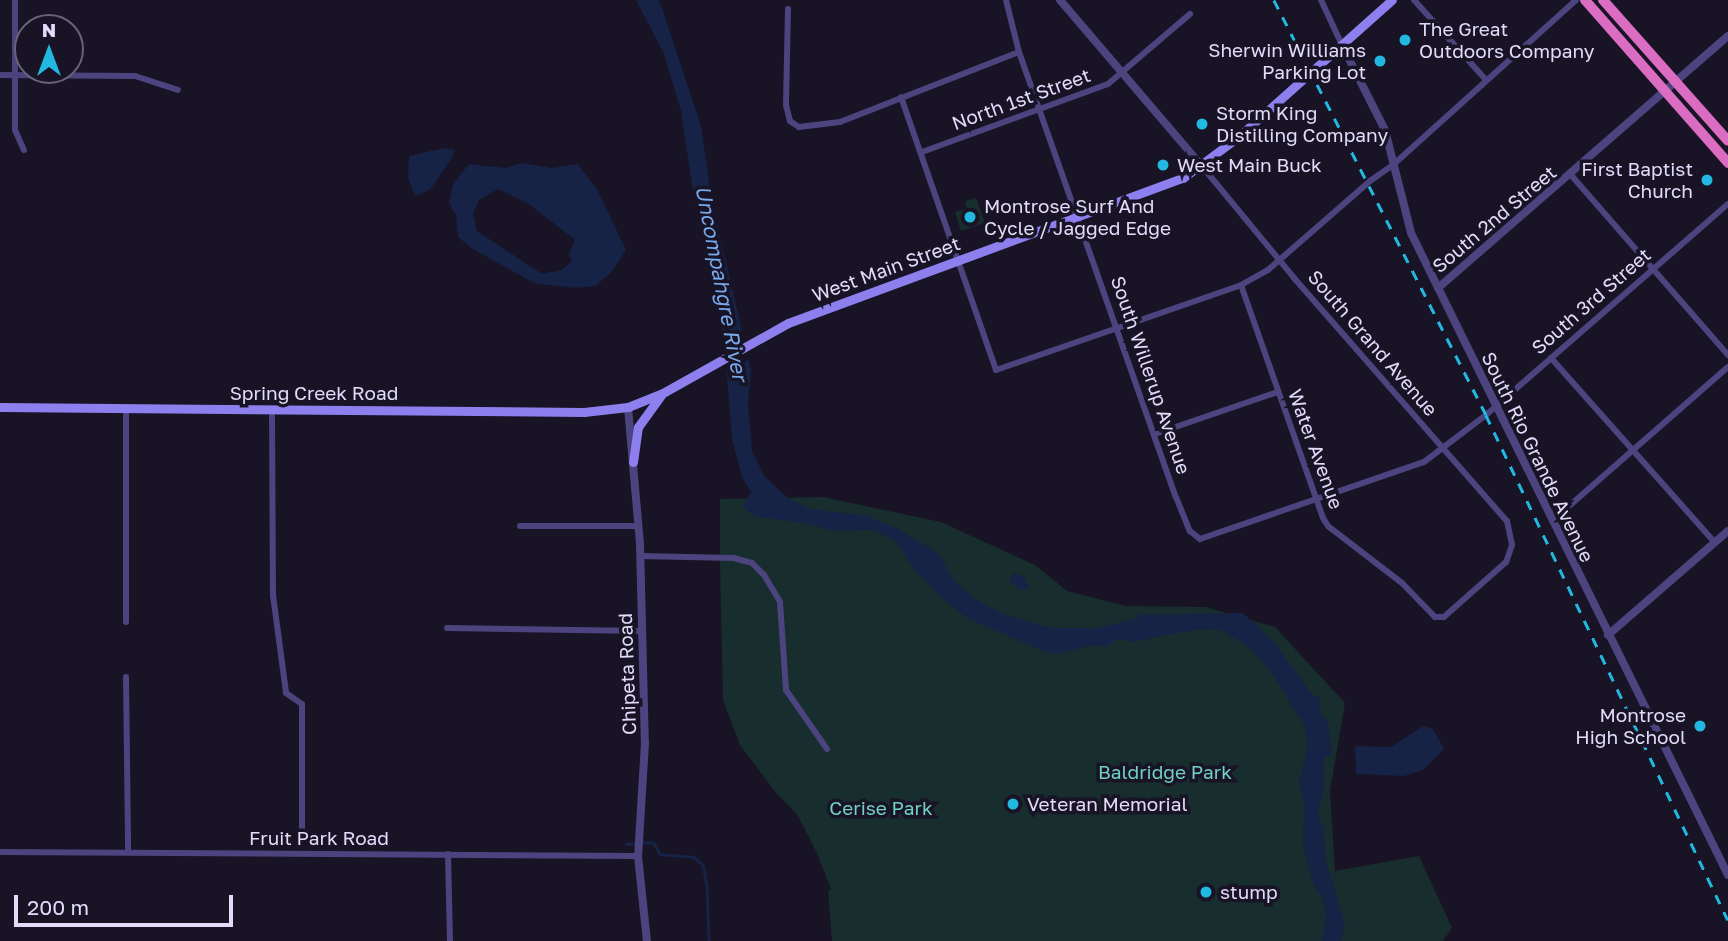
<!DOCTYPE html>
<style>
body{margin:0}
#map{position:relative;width:1728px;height:941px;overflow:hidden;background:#181325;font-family:"Golos Text",sans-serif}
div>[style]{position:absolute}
.green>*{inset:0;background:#172d2e}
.water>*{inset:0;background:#162346}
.pier>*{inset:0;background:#181325}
.stream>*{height:2.5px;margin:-1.25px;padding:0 1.25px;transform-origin:1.25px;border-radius:1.25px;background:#162346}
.minor>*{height:6px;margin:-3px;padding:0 3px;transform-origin:3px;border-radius:3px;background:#4c447e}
.tertiary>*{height:8px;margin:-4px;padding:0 4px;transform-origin:4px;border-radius:4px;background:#4c447e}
.secondary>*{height:9px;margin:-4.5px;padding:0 4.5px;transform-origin:4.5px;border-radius:4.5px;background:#8e7fee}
.trunk>*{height:10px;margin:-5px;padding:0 5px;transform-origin:5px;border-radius:5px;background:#da6cc2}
.rail>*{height:2.5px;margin-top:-1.25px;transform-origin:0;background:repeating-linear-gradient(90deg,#21b9e1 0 10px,transparent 0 19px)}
.dots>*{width:19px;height:19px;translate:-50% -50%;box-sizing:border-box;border:4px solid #181325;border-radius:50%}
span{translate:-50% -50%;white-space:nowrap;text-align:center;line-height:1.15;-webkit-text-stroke:7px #181325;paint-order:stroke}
.poi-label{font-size:19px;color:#e2dcfa}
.left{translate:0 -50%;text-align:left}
.right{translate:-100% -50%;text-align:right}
.street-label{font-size:19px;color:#e2dcfa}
.park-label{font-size:19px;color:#71d1c3}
.water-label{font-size:21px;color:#77aaec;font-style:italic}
.north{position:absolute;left:14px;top:14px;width:70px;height:70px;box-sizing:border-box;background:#181325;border:2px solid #69637a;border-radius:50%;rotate:0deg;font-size:19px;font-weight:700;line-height:28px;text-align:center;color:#e2dcfa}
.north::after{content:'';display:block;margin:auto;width:24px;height:32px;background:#21b9e1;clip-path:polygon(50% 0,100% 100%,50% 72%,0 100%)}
.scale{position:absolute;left:14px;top:895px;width:219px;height:32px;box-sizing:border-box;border:4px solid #e2dcfa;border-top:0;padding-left:9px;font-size:21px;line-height:24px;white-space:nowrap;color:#e2dcfa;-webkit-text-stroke:5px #181325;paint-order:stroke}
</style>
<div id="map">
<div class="green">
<i style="clip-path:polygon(976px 198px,985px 223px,961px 231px,955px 212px,967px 208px,965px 201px)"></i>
<i style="clip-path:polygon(823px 497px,941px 522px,1035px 565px,1067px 591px,1126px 606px,1206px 607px,1275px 627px,1345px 703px,1330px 791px,1335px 871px,1419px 856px,1452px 928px,1443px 941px,832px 941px,828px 891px,831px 889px,816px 851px,797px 814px,776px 793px,740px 745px,723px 700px,720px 566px,720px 499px)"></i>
</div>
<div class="water">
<i style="clip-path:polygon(636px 0,658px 0,661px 5px,701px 126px,712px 202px,751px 370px,748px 403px,752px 451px,765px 477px,788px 498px,810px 509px,868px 516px,898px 529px,939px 554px,954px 581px,973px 598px,1003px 614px,1038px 625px,1055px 628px,1096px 628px,1139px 618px,1137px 615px,1243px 613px,1272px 640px,1314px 697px,1319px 696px,1321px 716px,1328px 721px,1332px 755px,1324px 758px,1324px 789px,1318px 814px,1324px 831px,1325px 859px,1345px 923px,1341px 941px,1322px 941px,1326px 917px,1323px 900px,1313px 883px,1303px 845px,1304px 803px,1299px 781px,1308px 746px,1304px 725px,1274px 676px,1255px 653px,1240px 641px,1219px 629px,1192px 630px,1133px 642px,1117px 639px,1106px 647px,1093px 645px,1055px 654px,1044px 651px,969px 619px,944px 600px,911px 566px,897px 542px,882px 534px,873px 530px,834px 531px,806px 523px,757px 517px,747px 511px,743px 505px,751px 492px,742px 477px,732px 439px,724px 335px,695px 205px,681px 111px,664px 54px)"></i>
<i style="clip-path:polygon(444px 148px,454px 150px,453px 156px,430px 190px,415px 196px,408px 177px,409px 156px)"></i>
<i style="clip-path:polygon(evenodd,522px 163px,551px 168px,577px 164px,597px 189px,626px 250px,611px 273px,595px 286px,575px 288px,534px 283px,471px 248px,458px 237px,456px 215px,449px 203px,453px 185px,461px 174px,469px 164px,505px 168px,522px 163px,498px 189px,529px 204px,575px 240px,568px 255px,572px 261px,562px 270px,542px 274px,477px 231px,473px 214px,479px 200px,498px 189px)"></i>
<i style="clip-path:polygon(1014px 573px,1026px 578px,1028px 589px,1020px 590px,1012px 583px,1010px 578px)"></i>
<i style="clip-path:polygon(1423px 726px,1433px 729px,1444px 749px,1423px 770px,1404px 776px,1356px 774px,1355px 746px,1391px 747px)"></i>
</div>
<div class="pier">
<i style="clip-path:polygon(744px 332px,751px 358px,724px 373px,721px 345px)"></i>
</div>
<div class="stream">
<i style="left:642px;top:842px;width:12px;rotate:5deg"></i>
<i style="left:654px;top:843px;width:13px;rotate:61deg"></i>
<i style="left:660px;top:854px;width:34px;rotate:5deg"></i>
<i style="left:694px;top:857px;width:12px;rotate:42deg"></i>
<i style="left:703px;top:865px;width:21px;rotate:79deg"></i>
<i style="left:707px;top:886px;width:55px;rotate:87.9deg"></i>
<i style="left:626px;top:844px;width:10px;rotate:-6deg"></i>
</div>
<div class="minor">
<i style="left:15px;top:0;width:130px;rotate:90deg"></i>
<i style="left:15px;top:130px;width:22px;rotate:66deg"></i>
<i style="left:1006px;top:0;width:54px;rotate:76deg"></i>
<i style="left:1019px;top:52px;width:472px;rotate:70.6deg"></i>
<i style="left:1176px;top:497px;width:37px;rotate:68deg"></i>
<i style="left:1190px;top:531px;width:13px;rotate:39deg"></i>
<i style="left:1200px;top:539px;width:237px;rotate:-19deg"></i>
<i style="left:1424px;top:462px;width:78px;rotate:-37.2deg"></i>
<i style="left:1486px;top:415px;width:321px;rotate:-41.1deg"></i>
<i style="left:1321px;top:0;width:50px;rotate:65deg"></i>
<i style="left:1414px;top:0;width:108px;rotate:48deg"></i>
<i style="left:788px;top:9px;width:96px;rotate:91.2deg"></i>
<i style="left:786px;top:105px;width:16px;rotate:76deg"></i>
<i style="left:790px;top:121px;width:11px;rotate:34deg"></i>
<i style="left:799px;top:127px;width:41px;rotate:-7deg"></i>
<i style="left:840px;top:122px;width:192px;rotate:-21.4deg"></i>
<i style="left:0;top:75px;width:135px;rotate:0.4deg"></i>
<i style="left:135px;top:76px;width:45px;rotate:18deg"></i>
<i style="left:901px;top:97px;width:289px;rotate:70.8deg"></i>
<i style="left:996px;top:370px;width:259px;rotate:-19.1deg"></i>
<i style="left:1241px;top:285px;width:31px;rotate:-29deg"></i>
<i style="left:1268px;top:270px;width:135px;rotate:-41.1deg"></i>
<i style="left:1370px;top:181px;width:29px;rotate:-35deg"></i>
<i style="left:1394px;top:164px;width:245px;rotate:-42deg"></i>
<i style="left:922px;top:152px;width:198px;rotate:-20.1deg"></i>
<i style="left:1108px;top:84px;width:108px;rotate:-40.5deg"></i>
<i style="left:1201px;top:165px;width:146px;rotate:50.5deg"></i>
<i style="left:1294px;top:278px;width:323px;rotate:48.8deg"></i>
<i style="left:1507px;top:521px;width:25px;rotate:78deg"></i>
<i style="left:1512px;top:545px;width:18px;rotate:109deg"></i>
<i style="left:1506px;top:562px;width:83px;rotate:138.4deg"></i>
<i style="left:1444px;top:617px;width:9px;rotate:180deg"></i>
<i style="left:1435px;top:617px;width:47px;rotate:-134.1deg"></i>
<i style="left:1402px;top:583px;width:93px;rotate:-142.4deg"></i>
<i style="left:1328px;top:526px;width:9px;rotate:-122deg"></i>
<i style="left:1323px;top:518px;width:247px;rotate:-109.4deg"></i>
<i style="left:1571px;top:175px;width:239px;rotate:48.9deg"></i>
<i style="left:1551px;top:358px;width:247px;rotate:48.4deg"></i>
<i style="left:126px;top:409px;width:213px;rotate:90deg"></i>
<i style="left:272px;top:411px;width:184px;rotate:89.7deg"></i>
<i style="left:273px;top:595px;width:99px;rotate:82.4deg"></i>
<i style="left:286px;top:693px;width:19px;rotate:35deg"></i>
<i style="left:302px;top:704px;width:124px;rotate:90deg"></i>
<i style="left:1155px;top:434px;width:130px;rotate:-18.9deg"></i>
<i style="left:1552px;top:521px;width:234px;rotate:-41.2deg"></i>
<i style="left:520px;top:526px;width:119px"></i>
<i style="left:640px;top:556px;width:94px;rotate:1.2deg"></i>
<i style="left:734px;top:558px;width:19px;rotate:16deg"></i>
<i style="left:752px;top:563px;width:17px;rotate:45deg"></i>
<i style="left:764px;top:575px;width:31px;rotate:59deg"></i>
<i style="left:780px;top:602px;width:88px;rotate:86.1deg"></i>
<i style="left:786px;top:690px;width:72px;rotate:55.2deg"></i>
<i style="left:447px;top:628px;width:195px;rotate:0.9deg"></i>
<i style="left:126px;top:677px;width:175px;rotate:89.3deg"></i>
<i style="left:0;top:852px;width:638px;rotate:0.36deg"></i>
<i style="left:448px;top:854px;width:87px;rotate:88.7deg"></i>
</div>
<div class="tertiary">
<i style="left:1060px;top:0;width:217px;rotate:49.5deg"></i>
<i style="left:1342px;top:45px;width:95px;rotate:63.2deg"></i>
<i style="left:1385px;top:130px;width:106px;rotate:75.8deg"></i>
<i style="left:1411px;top:233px;width:716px;rotate:63.72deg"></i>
<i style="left:1438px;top:288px;width:384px;rotate:-41deg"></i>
<i style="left:628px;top:407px;width:138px;rotate:85deg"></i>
<i style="left:640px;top:544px;width:199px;rotate:88.6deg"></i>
<i style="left:645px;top:743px;width:113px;rotate:93.5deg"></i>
<i style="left:638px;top:856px;width:85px;rotate:84deg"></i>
<i style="left:1608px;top:635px;width:159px;rotate:-40.9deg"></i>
</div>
<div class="secondary">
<i style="left:0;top:407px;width:584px;rotate:0.49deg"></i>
<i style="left:584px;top:412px;width:44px;rotate:-6.5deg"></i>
<i style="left:628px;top:407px;width:35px;rotate:-22deg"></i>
<i style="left:661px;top:394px;width:145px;rotate:-29.2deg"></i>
<i style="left:788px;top:323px;width:421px;rotate:-20.2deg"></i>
<i style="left:1183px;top:178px;width:69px;rotate:-36.7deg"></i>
<i style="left:1238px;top:137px;width:206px;rotate:-41.7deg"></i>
<i style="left:633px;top:462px;width:35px;rotate:-82deg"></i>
<i style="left:638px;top:427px;width:39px;rotate:-54deg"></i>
</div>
<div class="trunk">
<i style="left:1585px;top:0;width:217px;rotate:48.7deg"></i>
<i style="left:1603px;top:0;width:188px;rotate:48.4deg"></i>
</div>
<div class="rail">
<i style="left:1274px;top:0;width:466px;rotate:62.9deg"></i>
<i style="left:1486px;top:415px;width:560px;rotate:64.4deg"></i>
</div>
<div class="dots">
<i style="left:1405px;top:40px;background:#21b9e1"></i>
<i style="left:1380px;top:61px;background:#21b9e1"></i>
<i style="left:1202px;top:124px;background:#21b9e1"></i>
<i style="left:1163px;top:165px;background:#21b9e1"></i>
<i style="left:1707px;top:180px;background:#21b9e1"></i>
<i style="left:970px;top:217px;background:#21b9e1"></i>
<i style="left:1700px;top:726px;background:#21b9e1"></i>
<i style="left:1013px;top:804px;background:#21b9e1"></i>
<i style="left:1206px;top:892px;background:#21b9e1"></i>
</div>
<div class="poi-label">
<span class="left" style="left:1419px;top:40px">The Great<br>Outdoors Company</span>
<span class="right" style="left:1366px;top:61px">Sherwin Williams<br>Parking Lot</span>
<span class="left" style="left:1216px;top:124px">Storm King<br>Distilling Company</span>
<span class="left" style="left:1177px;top:165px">West Main Buck</span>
<span class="right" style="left:1693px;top:180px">First Baptist<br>Church</span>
<span class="left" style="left:984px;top:217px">Montrose Surf And<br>Cycle / Jagged Edge</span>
<span class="right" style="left:1686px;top:726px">Montrose<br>High School</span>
<span class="left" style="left:1027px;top:804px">Veteran Memorial</span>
<span class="left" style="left:1220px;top:892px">stump</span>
</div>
<div class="street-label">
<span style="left:1021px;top:99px;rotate:-20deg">North 1st Street</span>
<span style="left:1494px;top:219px;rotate:-40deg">South 2nd Street</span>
<span style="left:886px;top:269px;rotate:-20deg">West Main Street</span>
<span style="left:1591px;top:301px;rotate:-41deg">South 3rd Street</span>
<span style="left:1373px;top:343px;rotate:49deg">South Grand Avenue</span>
<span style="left:1151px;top:375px;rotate:71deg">South Willerup Avenue</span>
<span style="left:314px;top:393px">Spring Creek Road</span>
<span style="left:1316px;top:449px;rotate:70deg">Water Avenue</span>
<span style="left:1538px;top:457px;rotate:64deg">South Rio Grande Avenue</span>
<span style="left:627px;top:674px;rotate:-92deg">Chipeta Road</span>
<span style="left:319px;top:838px">Fruit Park Road</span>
</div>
<div class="park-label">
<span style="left:1165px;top:772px">Baldridge Park</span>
<span style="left:881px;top:808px">Cerise Park</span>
</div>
<div class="water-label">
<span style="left:722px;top:283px;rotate:79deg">Uncompahgre River</span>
</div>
<div class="north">N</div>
<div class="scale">200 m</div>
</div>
